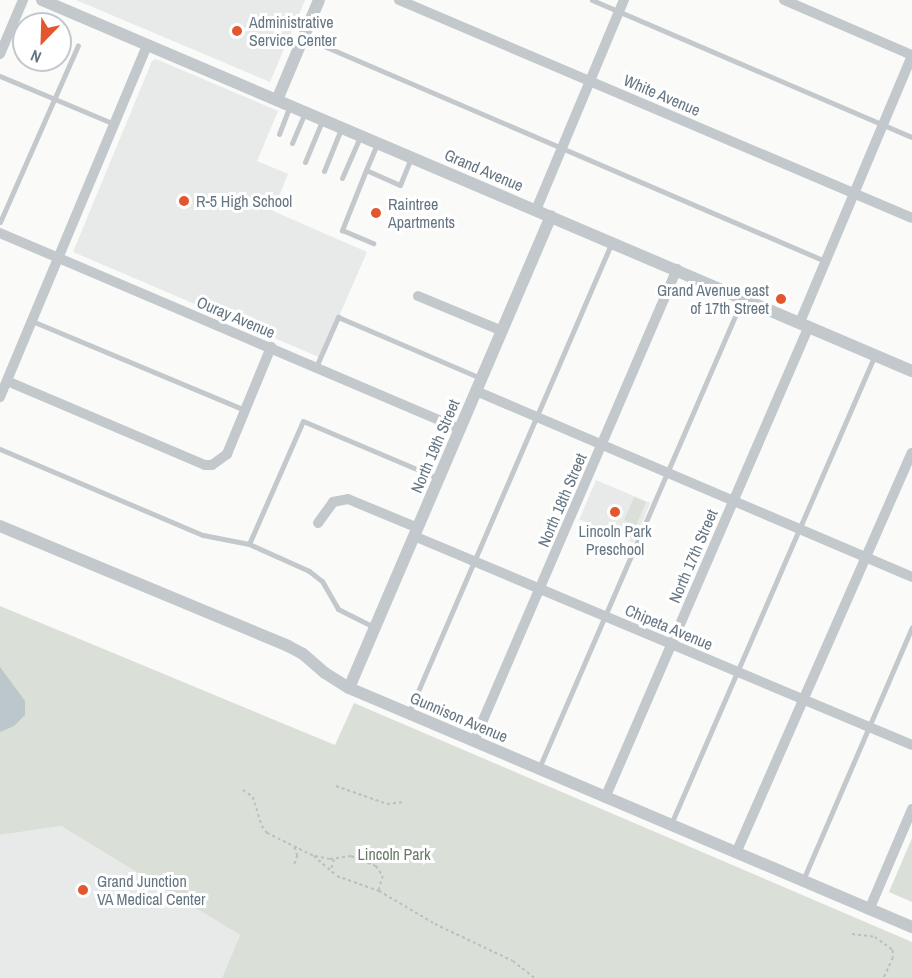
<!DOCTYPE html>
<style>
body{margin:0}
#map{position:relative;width:912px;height:978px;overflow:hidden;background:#fafaf8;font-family:"Archivo Narrow",sans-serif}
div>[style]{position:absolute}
.built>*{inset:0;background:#e8e9e9;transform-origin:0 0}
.green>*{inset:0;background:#dadfd7;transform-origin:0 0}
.water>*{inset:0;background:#bbc7cb}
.path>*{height:1.5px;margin-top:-0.75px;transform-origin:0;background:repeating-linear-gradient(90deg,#bbbfc2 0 3px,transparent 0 6px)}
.service>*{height:5px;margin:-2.5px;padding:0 2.5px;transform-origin:2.5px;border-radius:2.5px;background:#c3c8cc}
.minor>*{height:10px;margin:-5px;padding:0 5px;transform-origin:5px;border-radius:5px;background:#c3c8cc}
.tertiary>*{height:12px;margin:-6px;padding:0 6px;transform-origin:6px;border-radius:6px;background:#c3c8cc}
.dots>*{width:16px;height:16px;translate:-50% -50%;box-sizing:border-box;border:3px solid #fff;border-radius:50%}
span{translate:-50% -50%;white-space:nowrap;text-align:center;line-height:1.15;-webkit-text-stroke:6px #fff;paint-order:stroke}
.poi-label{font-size:16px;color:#657683}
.left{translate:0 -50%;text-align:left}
.right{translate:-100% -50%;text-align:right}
.street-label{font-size:16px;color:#657683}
.park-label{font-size:16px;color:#687a64}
.north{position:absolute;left:12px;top:12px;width:60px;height:60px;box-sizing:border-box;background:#fff;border:2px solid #c1c8cd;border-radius:50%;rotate:203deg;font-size:16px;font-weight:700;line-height:24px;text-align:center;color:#657683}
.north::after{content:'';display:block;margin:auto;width:21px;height:27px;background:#e4572e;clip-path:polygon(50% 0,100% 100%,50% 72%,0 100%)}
</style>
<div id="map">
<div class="built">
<i style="clip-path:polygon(76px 0,305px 0,270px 82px)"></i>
<i style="clip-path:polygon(156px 59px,278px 111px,257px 161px,288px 174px,273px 211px,367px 252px,321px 358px,73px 252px,152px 61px)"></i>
<i style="left:596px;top:480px;width:59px;height:43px;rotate:23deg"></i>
<i style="clip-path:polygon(61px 826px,240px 935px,222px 978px,0 978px,0 835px)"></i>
</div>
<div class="green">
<i style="left:634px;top:497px;width:13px;height:25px;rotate:23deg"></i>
<i style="clip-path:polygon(0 606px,335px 745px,354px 703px,912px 942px,912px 978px,222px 978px,240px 935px,61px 826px,0 835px)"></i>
<i style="clip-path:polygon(912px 838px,912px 902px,889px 892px)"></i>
</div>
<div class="water">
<i style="clip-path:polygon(0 667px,25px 701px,25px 715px,14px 726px,0 732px)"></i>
</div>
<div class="path">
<i style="left:336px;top:786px;width:54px;rotate:19.4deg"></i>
<i style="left:387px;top:804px;width:17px;rotate:-7deg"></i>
<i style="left:243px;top:790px;width:12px;rotate:35deg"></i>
<i style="left:253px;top:797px;width:30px;rotate:73deg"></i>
<i style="left:262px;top:826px;width:9px;rotate:54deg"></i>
<i style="left:267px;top:833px;width:52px;rotate:26.1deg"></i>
<i style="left:314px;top:856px;width:30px;rotate:41deg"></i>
<i style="left:337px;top:876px;width:45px;rotate:19.7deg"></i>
<i style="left:379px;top:891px;width:65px;rotate:30.5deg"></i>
<i style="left:435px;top:924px;width:86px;rotate:25.4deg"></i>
<i style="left:513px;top:961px;width:28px;rotate:38deg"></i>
<i style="left:315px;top:856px;width:15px;rotate:11deg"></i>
<i style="left:330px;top:859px;width:21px;rotate:-8deg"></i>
<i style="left:351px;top:856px;width:27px;rotate:22deg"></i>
<i style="left:376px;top:866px;width:12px;rotate:55deg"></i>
<i style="left:383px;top:876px;width:15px;rotate:106deg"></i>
<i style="left:294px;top:864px;width:9px;rotate:-69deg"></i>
<i style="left:297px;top:856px;width:9px;rotate:-108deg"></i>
<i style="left:331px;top:868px;width:9px;rotate:-72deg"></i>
<i style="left:852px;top:934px;width:23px;rotate:7deg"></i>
<i style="left:875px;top:937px;width:22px;rotate:36deg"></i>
<i style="left:893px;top:950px;width:8px;rotate:90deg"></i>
<i style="left:893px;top:958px;width:22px;rotate:114deg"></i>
</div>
<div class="service">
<i style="left:592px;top:0;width:348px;rotate:23.2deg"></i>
<i style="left:303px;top:37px;width:568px;rotate:23.23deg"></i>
<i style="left:0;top:76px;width:124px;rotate:22.8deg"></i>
<i style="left:279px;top:134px;width:30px;rotate:-69deg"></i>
<i style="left:292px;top:143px;width:33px;rotate:-67deg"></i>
<i style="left:377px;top:144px;width:28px;rotate:113deg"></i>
<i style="left:366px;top:170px;width:37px;rotate:24deg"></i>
<i style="left:400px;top:185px;width:29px;rotate:-68deg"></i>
<i style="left:305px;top:162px;width:44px;rotate:-67.5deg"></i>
<i style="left:366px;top:170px;width:65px;rotate:111.8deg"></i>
<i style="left:342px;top:230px;width:34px;rotate:23deg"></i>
<i style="left:324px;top:171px;width:45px;rotate:-68deg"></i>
<i style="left:342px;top:178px;width:45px;rotate:-66.3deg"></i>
<i style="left:0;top:222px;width:193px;rotate:-66.2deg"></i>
<i style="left:32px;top:321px;width:231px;rotate:22.7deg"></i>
<i style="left:316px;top:367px;width:55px;rotate:-66.3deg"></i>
<i style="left:338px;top:317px;width:155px;rotate:23.2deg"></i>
<i style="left:0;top:449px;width:220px;rotate:23deg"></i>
<i style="left:203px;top:535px;width:47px;rotate:11.1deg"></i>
<i style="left:249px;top:544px;width:66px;rotate:24.2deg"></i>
<i style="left:309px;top:571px;width:16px;rotate:38deg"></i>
<i style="left:322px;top:581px;width:32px;rotate:60deg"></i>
<i style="left:338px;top:609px;width:40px;rotate:26.6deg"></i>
<i style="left:249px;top:544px;width:134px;rotate:-66.3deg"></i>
<i style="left:303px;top:421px;width:147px;rotate:22.9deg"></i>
<i style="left:409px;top:712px;width:510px;rotate:-66.65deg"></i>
<i style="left:539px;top:768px;width:510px;rotate:-66.55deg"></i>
<i style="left:671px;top:824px;width:509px;rotate:-66.51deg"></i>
<i style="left:803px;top:880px;width:275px;rotate:-66.7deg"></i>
</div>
<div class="minor">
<i style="left:399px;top:0;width:557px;rotate:23.02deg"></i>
<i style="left:784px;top:0;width:139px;rotate:23.3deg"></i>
<i style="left:0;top:54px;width:59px;rotate:-66.9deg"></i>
<i style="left:536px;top:210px;width:228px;rotate:-67.3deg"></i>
<i style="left:0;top:233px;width:500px;rotate:23.08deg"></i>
<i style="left:418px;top:296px;width:91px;rotate:22.6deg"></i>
<i style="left:800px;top:322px;width:290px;rotate:-67.2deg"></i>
<i style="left:7px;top:381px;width:215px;rotate:23deg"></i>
<i style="left:205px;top:465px;width:7px"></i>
<i style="left:212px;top:465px;width:19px;rotate:-36deg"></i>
<i style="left:227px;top:454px;width:116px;rotate:-67.6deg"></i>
<i style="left:476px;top:391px;width:474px;rotate:23.1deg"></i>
<i style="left:0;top:397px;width:381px;rotate:-67.3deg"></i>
<i style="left:318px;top:523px;width:26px;rotate:-54deg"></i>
<i style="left:333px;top:502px;width:15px;rotate:-11deg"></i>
<i style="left:348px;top:499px;width:76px;rotate:22.5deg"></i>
<i style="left:414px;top:536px;width:540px;rotate:22.77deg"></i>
<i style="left:474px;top:741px;width:514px;rotate:-66.73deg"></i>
<i style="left:605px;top:798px;width:514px;rotate:-66.63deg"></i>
<i style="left:736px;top:853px;width:437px;rotate:-66.3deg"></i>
<i style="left:869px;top:910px;width:110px;rotate:-66.9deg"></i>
</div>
<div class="tertiary">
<i style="left:42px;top:0;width:946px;rotate:23.1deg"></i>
<i style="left:277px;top:100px;width:108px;rotate:-67.2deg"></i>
<i style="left:0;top:526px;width:312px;rotate:22.6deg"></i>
<i style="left:288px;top:646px;width:17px;rotate:28deg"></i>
<i style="left:303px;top:654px;width:29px;rotate:41deg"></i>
<i style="left:325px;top:673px;width:28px;rotate:32deg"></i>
<i style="left:349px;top:688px;width:612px;rotate:23deg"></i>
<i style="left:349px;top:688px;width:513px;rotate:-66.83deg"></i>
</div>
<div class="dots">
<i style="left:237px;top:31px;background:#e4572e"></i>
<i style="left:184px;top:201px;background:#e4572e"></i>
<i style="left:376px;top:213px;background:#e4572e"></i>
<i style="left:781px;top:299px;background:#e4572e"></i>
<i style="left:615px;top:512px;background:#e4572e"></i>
<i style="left:83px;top:890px;background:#e4572e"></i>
</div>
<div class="poi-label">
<span class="left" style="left:249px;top:31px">Administrative<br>Service Center</span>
<span class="left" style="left:196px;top:201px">R-5 High School</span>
<span class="left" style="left:388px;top:213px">Raintree<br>Apartments</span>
<span class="right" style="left:769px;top:299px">Grand Avenue east<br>of 17th Street</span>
<span style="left:615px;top:540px">Lincoln Park<br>Preschool</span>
<span class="left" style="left:97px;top:890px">Grand Junction<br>VA Medical Center</span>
</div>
<div class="street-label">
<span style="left:662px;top:95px;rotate:23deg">White Avenue</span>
<span style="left:484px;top:170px;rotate:23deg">Grand Avenue</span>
<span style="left:236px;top:317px;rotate:23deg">Ouray Avenue</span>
<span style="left:435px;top:446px;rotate:-67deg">North 19th Street</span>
<span style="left:562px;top:500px;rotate:-67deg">North 18th Street</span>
<span style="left:693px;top:556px;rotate:-67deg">North 17th Street</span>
<span style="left:669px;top:627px;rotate:23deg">Chipeta Avenue</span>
<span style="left:459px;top:717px;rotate:23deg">Gunnison Avenue</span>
</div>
<div class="park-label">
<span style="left:394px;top:854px">Lincoln Park</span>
</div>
<div class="north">N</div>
</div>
